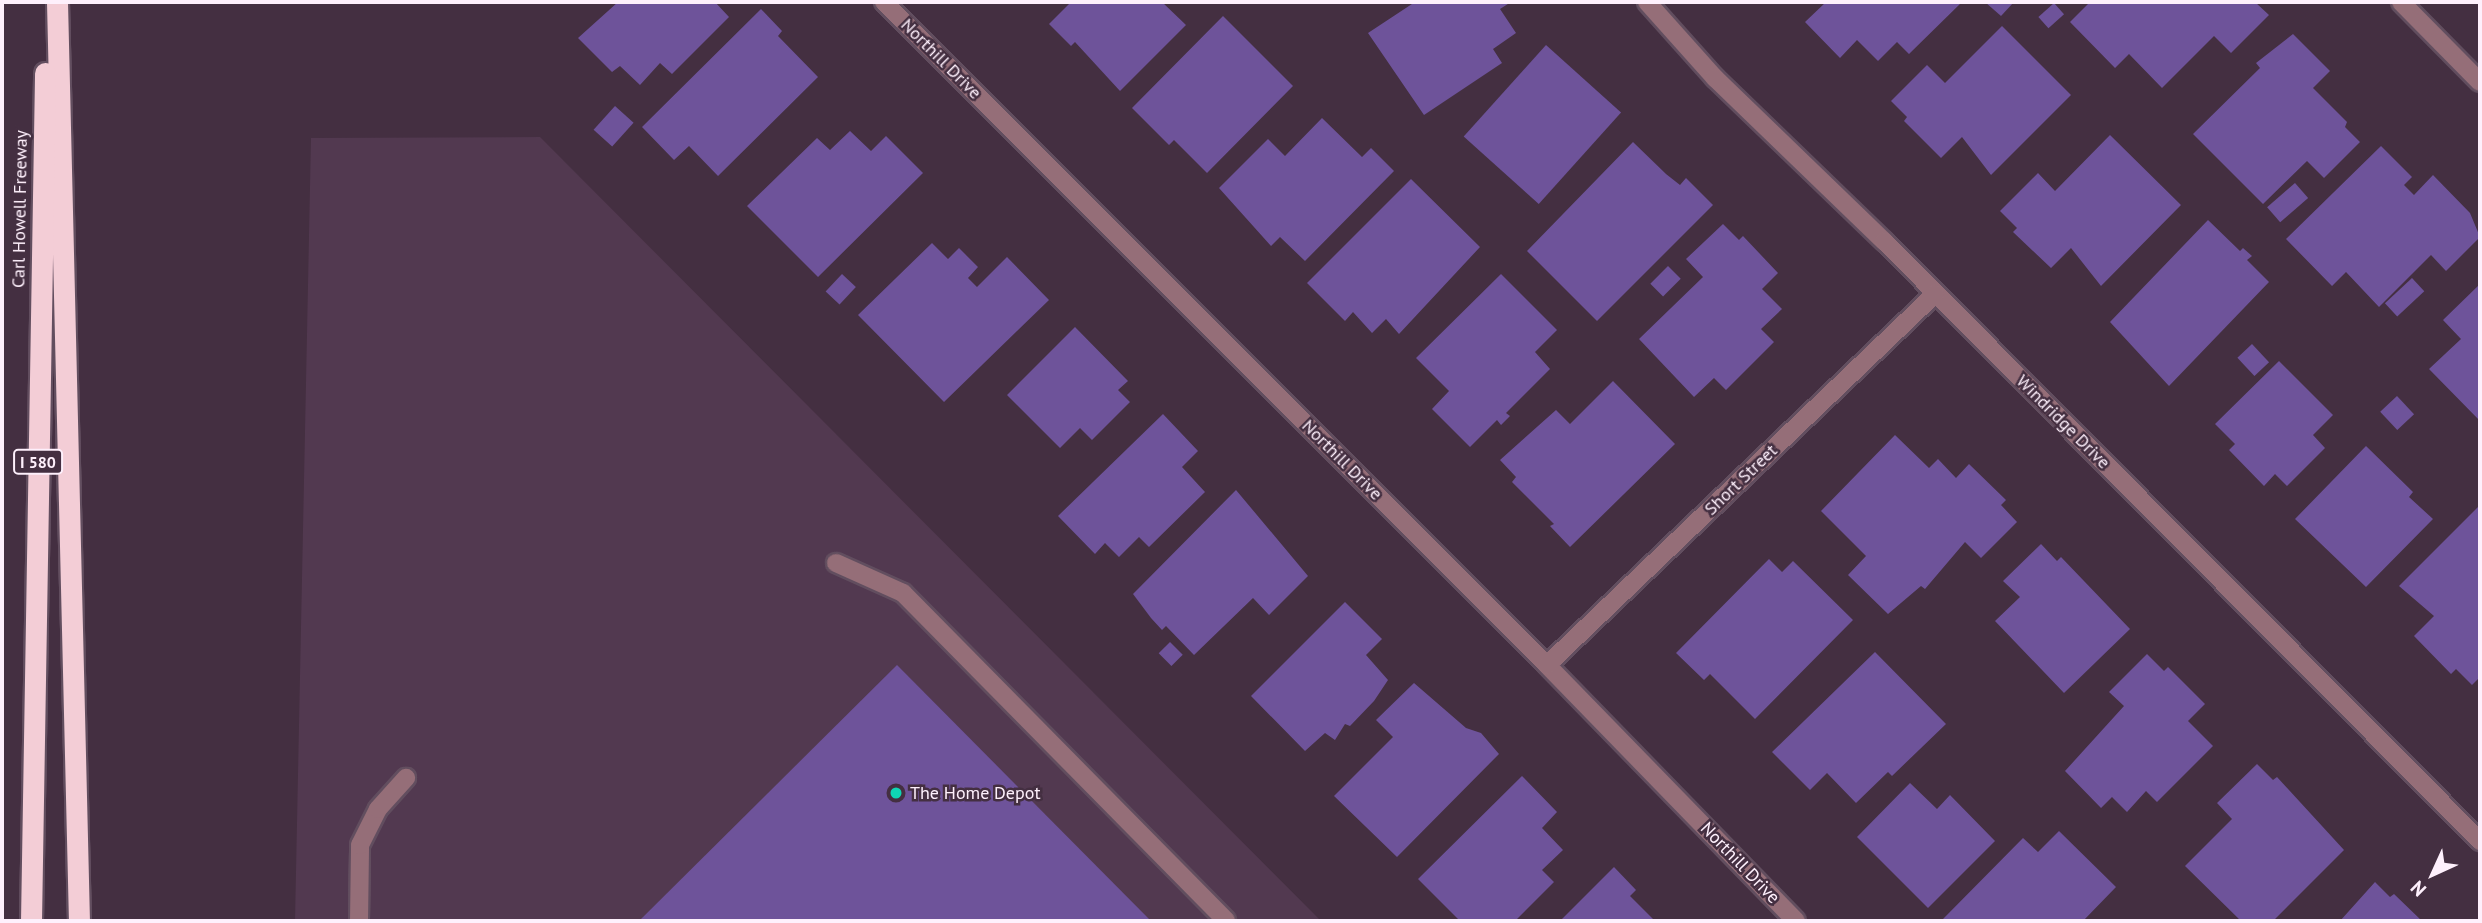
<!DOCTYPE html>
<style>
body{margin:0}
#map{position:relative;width:2482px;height:923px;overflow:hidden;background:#442f41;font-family:"PT Sans",sans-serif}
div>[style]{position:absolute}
.built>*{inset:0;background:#523950}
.building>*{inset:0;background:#6e539a;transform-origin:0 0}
.roads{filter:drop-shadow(2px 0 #624e5f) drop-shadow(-2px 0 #624e5f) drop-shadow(0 2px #624e5f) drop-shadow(0 -2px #624e5f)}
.minor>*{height:18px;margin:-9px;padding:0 9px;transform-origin:9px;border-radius:9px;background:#956e78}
.highway>*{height:21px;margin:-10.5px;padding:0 10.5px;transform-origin:10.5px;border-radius:10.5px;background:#f3cdd6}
.dots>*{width:19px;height:19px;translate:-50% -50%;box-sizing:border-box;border:4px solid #442f41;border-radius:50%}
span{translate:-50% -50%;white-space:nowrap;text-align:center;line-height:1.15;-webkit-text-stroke:5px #442f41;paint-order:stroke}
.shield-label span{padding:2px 5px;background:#442f41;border:2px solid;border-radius:5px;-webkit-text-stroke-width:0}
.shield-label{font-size:16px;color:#fef0fc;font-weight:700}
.street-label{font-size:18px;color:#fef0fc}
.poi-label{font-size:18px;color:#fef0fc}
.left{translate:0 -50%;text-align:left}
.frame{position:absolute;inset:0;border:4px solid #fef0fc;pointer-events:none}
.north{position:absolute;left:2398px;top:839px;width:70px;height:70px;-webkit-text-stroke:5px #442f41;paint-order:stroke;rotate:225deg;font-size:19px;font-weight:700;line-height:28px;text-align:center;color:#fef0fc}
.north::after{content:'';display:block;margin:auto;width:24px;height:32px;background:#fef0fc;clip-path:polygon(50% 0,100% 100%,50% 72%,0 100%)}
</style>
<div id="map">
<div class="built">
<i style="clip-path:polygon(540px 137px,1321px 921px,295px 921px,311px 138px)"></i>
</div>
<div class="building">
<i style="clip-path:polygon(618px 2px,715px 2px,729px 17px,672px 74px,660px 63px,640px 85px,620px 66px,612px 72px,578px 38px)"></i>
<i style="clip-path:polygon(1071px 2px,1162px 2px,1186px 25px,1120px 91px,1075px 42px,1071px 46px,1049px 24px)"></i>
<i style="clip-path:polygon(1415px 2px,1511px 2px,1500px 9px,1516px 33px,1493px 49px,1502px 63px,1424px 115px,1368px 33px)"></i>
<i style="clip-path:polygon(1826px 2px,1962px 2px,1909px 54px,1897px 42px,1878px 61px,1857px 40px,1840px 58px,1805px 22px)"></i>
<i style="clip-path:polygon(1985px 2px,2014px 2px,2001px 16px)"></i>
<i style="clip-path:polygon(2090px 2px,2255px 2px,2269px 15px,2231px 53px,2214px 36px,2162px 88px,2129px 54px,2115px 68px,2070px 22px)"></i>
<i style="left:2054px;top:3px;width:15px;height:21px;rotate:48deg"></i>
<i style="clip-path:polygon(761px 9px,782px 31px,778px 36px,818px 77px,718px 176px,689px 146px,674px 160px,642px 127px)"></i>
<i style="clip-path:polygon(1223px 16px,1293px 86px,1207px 173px,1174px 140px,1169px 145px,1132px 108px)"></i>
<i style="clip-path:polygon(2002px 26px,2071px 95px,1991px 175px,1962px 137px,1941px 158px,1904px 121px,1907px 117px,1891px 101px,1927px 65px,1945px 83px)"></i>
<i style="clip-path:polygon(2293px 34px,2330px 71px,2313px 88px,2347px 122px,2345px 127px,2360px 142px,2324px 178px,2307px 161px,2263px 204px,2193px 134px,2260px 68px,2256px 63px)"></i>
<i style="left:1546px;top:45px;width:101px;height:123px;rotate:42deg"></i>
<i style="left:615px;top:106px;width:25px;height:32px;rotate:42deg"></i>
<i style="clip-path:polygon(1322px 118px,1362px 157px,1371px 148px,1394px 171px,1305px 261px,1280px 237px,1271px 246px,1219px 188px,1268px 139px,1285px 156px)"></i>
<i style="clip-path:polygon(850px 131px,871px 151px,886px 136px,923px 173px,818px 277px,747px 206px,817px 138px,830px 150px)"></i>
<i style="clip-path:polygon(2110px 135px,2181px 205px,2101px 286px,2071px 248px,2051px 268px,2013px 232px,2017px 228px,2000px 211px,2038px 173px,2055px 191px)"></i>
<i style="clip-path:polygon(1633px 142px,1666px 174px,1680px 185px,1686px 178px,1713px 205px,1597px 321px,1527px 251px)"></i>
<i style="clip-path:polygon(2381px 146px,2412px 177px,2404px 185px,2414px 195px,2433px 175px,2470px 213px,2480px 237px,2446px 271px,2431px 255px,2379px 307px,2346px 272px,2332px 286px,2286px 239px)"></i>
<i style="clip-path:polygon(1411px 179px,1480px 247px,1399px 334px,1386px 319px,1372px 333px,1353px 312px,1345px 321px,1307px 283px)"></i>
<i style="left:2295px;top:183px;width:20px;height:37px;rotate:49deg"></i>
<i style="clip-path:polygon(2208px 220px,2240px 251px,2243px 248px,2252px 256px,2247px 260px,2269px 282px,2169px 386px,2110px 322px)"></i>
<i style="clip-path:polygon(1723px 224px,1739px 240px,1743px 236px,1778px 273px,1762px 289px,1782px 309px,1761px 329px,1774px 342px,1726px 390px,1714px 378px,1694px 397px,1639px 339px,1703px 277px,1686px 259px)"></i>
<i style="clip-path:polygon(932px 243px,948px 259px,959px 248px,978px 267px,968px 278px,977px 287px,1007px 257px,1049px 300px,944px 402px,858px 315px)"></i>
<i style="left:1668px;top:266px;width:18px;height:25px;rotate:45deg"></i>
<i style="left:842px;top:274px;width:19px;height:24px;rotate:43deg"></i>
<i style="clip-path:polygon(1501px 274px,1557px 330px,1535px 352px,1550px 369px,1506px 413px,1510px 416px,1501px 425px,1497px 420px,1470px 447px,1432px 409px,1449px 391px,1416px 358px)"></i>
<i style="left:2412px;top:278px;width:18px;height:37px;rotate:47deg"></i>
<i style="clip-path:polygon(2480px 284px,2480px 421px,2429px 369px,2461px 339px,2443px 320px)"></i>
<i style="clip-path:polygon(1075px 327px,1128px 381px,1118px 390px,1130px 402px,1092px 440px,1080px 428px,1060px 448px,1007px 395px)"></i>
<i style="left:2252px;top:344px;width:25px;height:20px;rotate:47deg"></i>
<i style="clip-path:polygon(2279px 361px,2333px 415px,2313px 435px,2325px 448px,2287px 486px,2275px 474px,2264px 486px,2229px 450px,2235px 444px,2215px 424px)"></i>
<i style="clip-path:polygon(1613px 381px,1675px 444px,1570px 547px,1550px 526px,1554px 524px,1512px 482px,1516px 477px,1500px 460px,1556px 410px,1570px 424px)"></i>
<i style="left:2397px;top:396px;width:25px;height:23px;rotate:47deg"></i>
<i style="clip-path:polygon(1163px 414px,1198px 451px,1182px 467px,1205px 492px,1149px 547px,1139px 537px,1119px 557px,1105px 543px,1095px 554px,1058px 516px)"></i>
<i style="clip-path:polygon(1895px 435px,1929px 468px,1938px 459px,1956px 478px,1969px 464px,2006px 500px,2001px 505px,2017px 522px,1981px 558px,1965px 542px,1925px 589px,1921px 586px,1888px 614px,1848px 575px,1866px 556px,1821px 511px)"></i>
<i style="clip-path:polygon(2366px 446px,2413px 492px,2409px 497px,2433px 519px,2366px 587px,2295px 519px)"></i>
<i style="clip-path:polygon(1236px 490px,1308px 576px,1269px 615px,1253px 598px,1194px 655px,1166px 626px,1162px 630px,1151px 618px,1133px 594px)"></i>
<i style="clip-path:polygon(2479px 506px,2480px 677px,2472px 685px,2456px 669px,2451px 674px,2414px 636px,2434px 616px,2399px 586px)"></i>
<i style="clip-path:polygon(2041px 544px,2057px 561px,2061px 557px,2130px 629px,2064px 693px,1995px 621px,2020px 597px,2003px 581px)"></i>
<i style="clip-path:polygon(1769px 559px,1782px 572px,1793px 561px,1853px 620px,1755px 719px,1710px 674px,1704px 680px,1676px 653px)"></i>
<i style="clip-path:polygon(1345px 602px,1382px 639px,1366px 655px,1388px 680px,1374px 701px,1350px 726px,1345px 724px,1335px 740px,1325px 733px,1305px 751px,1251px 696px)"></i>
<i style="left:1170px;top:642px;width:18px;height:16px;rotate:45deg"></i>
<i style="clip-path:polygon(1875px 652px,1946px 724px,1892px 776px,1888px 772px,1856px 803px,1827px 773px,1810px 790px,1772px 752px)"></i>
<i style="clip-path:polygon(2147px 654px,2164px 671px,2168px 667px,2205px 704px,2188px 721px,2213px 746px,2157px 802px,2146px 791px,2127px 812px,2112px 797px,2101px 808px,2065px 771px,2124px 706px,2109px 692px)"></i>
<i style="clip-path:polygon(897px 665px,1151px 921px,639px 921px)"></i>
<i style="clip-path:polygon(1414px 683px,1466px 728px,1481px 733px,1499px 754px,1397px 857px,1334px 796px,1393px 737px,1376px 720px)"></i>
<i style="clip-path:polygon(2257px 764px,2273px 780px,2277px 777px,2344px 850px,2273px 921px,2241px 921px,2185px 866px,2232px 819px,2217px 803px)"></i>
<i style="clip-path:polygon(1522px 776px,1557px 812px,1542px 828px,1563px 850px,1542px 870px,1554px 882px,1515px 921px,1460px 921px,1418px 879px)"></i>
<i style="clip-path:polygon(1910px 783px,1937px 809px,1950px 795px,1995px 841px,1928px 908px,1857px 837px)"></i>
<i style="clip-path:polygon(2059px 831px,2116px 887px,2083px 921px,1943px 919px,2023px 838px,2038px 852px)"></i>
<i style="clip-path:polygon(1614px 867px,1636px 890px,1630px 896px,1655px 921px,1560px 921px)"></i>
<i style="clip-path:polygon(2375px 882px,2390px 897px,2394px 894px,2422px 921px,2340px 921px)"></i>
</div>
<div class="roads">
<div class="minor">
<i style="left:884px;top:2px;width:938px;rotate:45deg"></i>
<i style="left:1547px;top:665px;width:357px;rotate:45.8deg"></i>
<i style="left:1647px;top:2px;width:102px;rotate:48.2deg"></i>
<i style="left:1715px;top:78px;width:235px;rotate:44deg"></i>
<i style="left:1884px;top:241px;width:846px;rotate:45.19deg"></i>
<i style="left:2401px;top:2px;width:112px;rotate:45.4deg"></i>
<i style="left:836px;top:563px;width:73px;rotate:24.1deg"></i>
<i style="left:903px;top:593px;width:460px;rotate:45.4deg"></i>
<i style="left:1547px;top:665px;width:537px;rotate:-43.72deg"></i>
<i style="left:359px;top:921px;width:76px;rotate:-89.2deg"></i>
<i style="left:360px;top:845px;width:40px;rotate:-63.4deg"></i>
<i style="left:378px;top:809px;width:42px;rotate:-47.9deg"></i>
</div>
<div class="highway">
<i style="left:57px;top:2px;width:919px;rotate:88.63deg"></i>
<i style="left:31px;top:921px;width:848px;rotate:-89.05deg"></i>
</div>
</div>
<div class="dots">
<i style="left:896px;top:793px;background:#0fd5b4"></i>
</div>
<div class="shield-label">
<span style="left:38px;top:462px">I 580</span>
</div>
<div class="street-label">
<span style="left:941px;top:59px;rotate:45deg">Northill Drive</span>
<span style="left:20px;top:209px;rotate:-89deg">Carl Howell Freeway</span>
<span style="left:2063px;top:422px;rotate:45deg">Windridge Drive</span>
<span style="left:1342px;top:460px;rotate:45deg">Northill Drive</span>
<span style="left:1741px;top:480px;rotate:-44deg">Short Street</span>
<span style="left:1740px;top:863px;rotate:46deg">Northill Drive</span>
</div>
<div class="poi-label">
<span class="left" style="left:910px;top:793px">The Home Depot</span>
</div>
<div class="frame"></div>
<div class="north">N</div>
</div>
